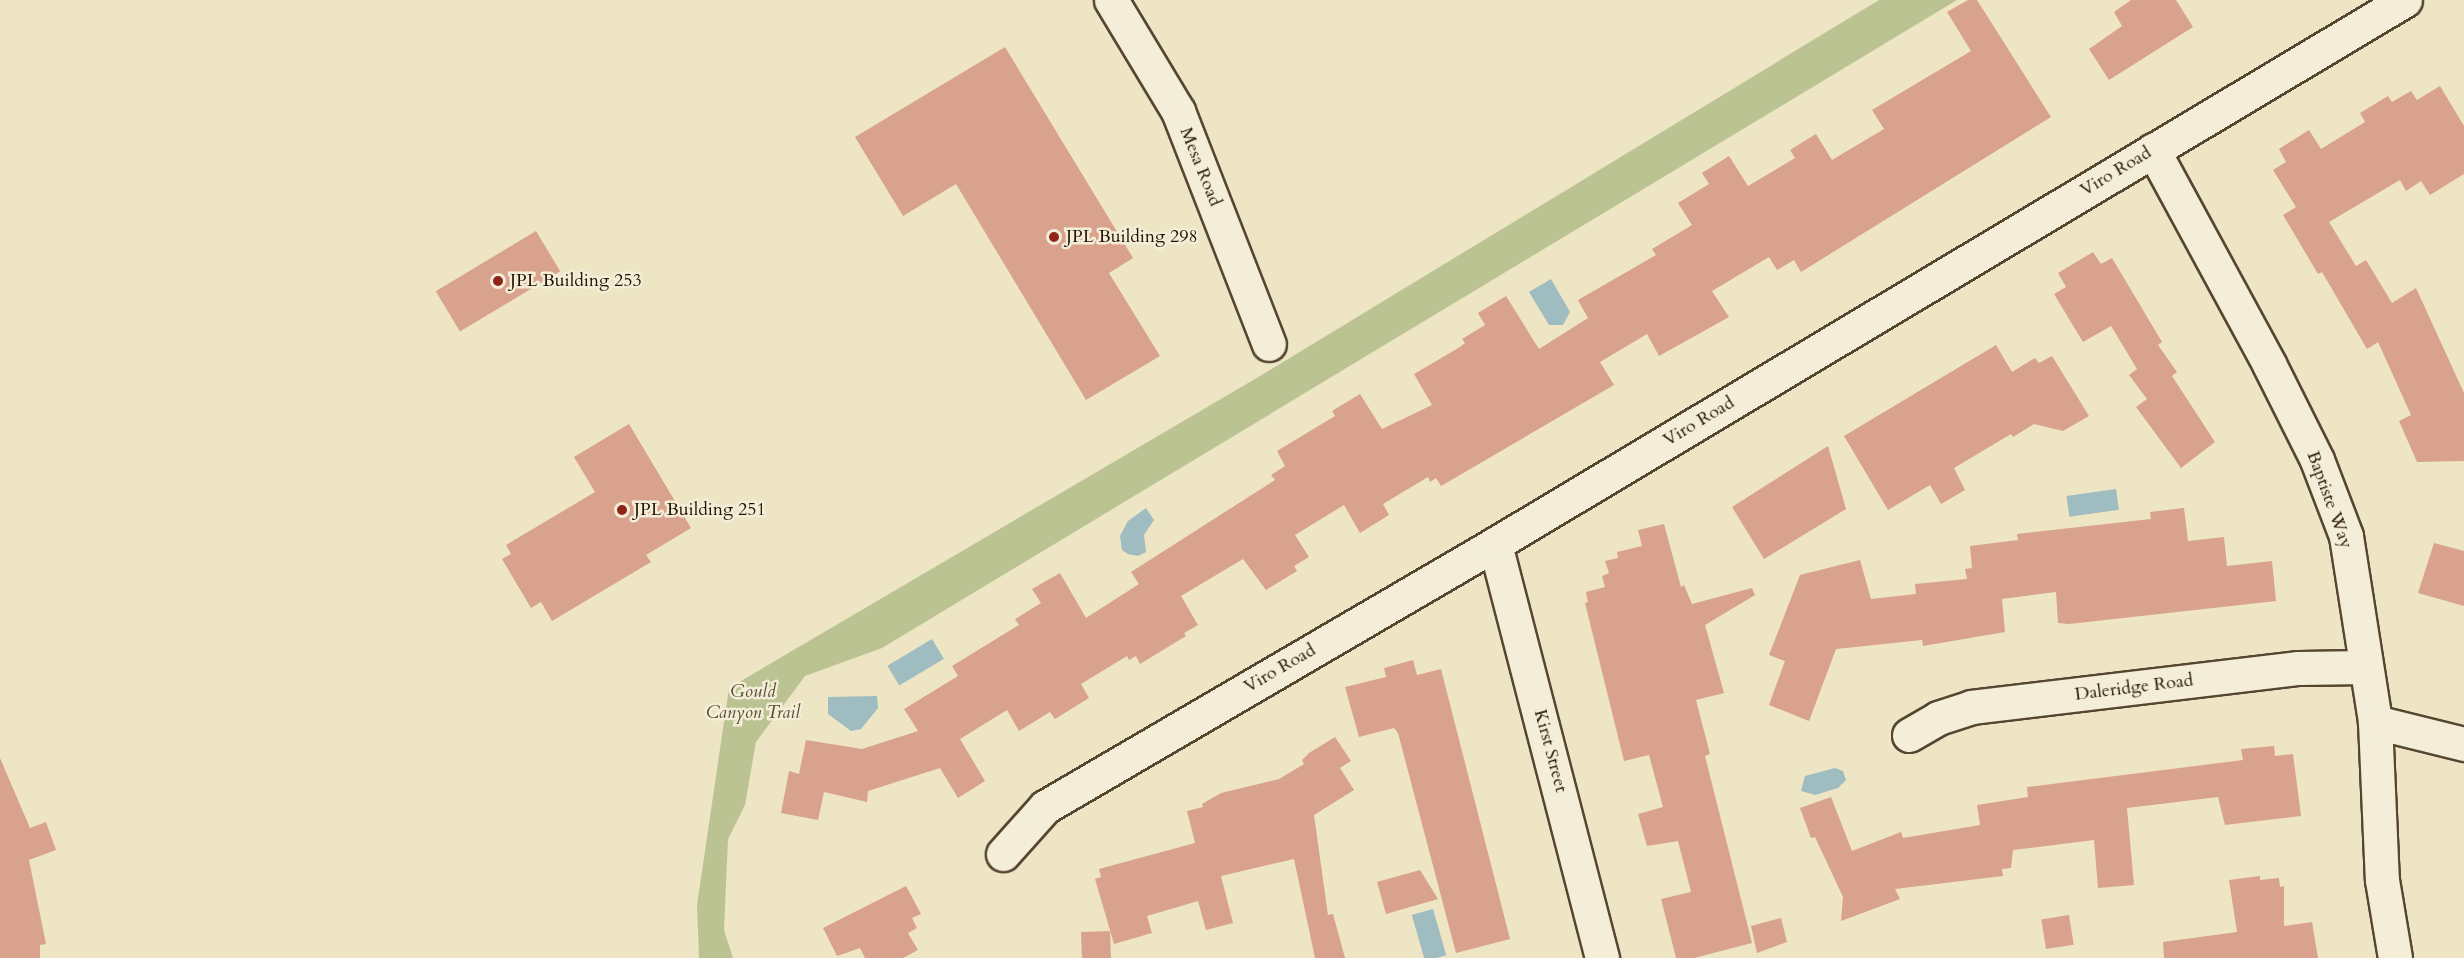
<!DOCTYPE html>
<style>
body{margin:0}
#map{position:relative;width:2464px;height:958px;overflow:hidden;background:#eee5c5;font-family:Cardo,serif}
div>[style]{position:absolute}
.green>*{inset:0;background:#bbc392}
.water>*{inset:0;background:#9fbcc0;transform-origin:0 0}
.building>*{inset:0;background:#d9a28c;transform-origin:0 0}
.roads{filter:drop-shadow(2px 0 #564631) drop-shadow(-2px 0 #564631) drop-shadow(0 2px #564631) drop-shadow(0 -2px #564631)}
.minor>*{height:33px;margin:-16.5px;padding:0 16.5px;transform-origin:16.5px;border-radius:16.5px;background:#f4eed9}
.dots>*{width:16px;height:16px;translate:-50% -50%;box-sizing:border-box;border:3px solid #f4eed9;border-radius:50%}
span{translate:-50% -50%;white-space:nowrap;text-align:center;line-height:1.15;-webkit-text-stroke:5px #f4eed9;paint-order:stroke}
.street-label{font-size:18px;color:#241100}
.poi-label{font-size:18px;color:#241100}
.left{translate:0 -50%;text-align:left}
.park-label{font-size:18px;color:#594f33;font-style:italic}
</style>
<div id="map">
<div class="green">
<i style="clip-path:polygon(1879px 0,1957px 0,882px 648px,805px 676px,756px 742px,745px 805px,728px 839px,724px 930px,733px 958px,699px 958px,697px 905px,729px 688px,1260px 376px)"></i>
</div>
<div class="water">
<i style="clip-path:polygon(1551px 279px,1570px 312px,1563px 325px,1549px 325px,1529px 292px)"></i>
<i style="left:2116px;top:489px;width:21px;height:50px;rotate:82deg"></i>
<i style="clip-path:polygon(1146px 508px,1154px 520px,1144px 535px,1146px 552px,1138px 556px,1128px 554px,1122px 550px,1120px 536px,1128px 521px)"></i>
<i style="left:932px;top:639px;width:23px;height:52px;rotate:59deg"></i>
<i style="clip-path:polygon(877px 696px,878px 708px,861px 729px,851px 731px,828px 714px,828px 697px)"></i>
<i style="clip-path:polygon(1835px 768px,1843px 771px,1846px 780px,1838px 788px,1815px 795px,1801px 791px,1805px 776px)"></i>
<i style="left:1433px;top:909px;width:48px;height:22px;rotate:74deg"></i>
</div>
<div class="building">
<i style="clip-path:polygon(1968px 0,1977px 0,2051px 117px,1801px 272px,1794px 260px,1777px 270px,1769px 257px,1712px 291px,1729px 317px,1659px 356px,1647px 334px,1600px 362px,1614px 385px,1441px 486px,1436px 478px,1430px 482px,1428px 477px,1383px 504px,1389px 515px,1360px 533px,1344px 505px,1295px 535px,1309px 557px,1294px 566px,1297px 571px,1266px 590px,1243px 559px,1181px 596px,1198px 625px,1184px 633px,1186px 636px,1140px 664px,1136px 656px,1129px 660px,1127px 656px,1081px 684px,1089px 698px,1055px 719px,1050px 712px,1019px 731px,1007px 710px,960px 739px,985px 781px,958px 798px,940px 768px,868px 791px,867px 802px,824px 792px,818px 820px,781px 813px,789px 771px,799px 774px,806px 740px,862px 749px,918px 731px,904px 709px,958px 676px,952px 666px,1019px 625px,1015px 619px,1041px 603px,1032px 589px,1060px 573px,1086px 618px,1139px 584px,1131px 572px,1275px 480px,1271px 475px,1285px 466px,1277px 451px,1335px 416px,1332px 411px,1360px 394px,1382px 429px,1432px 405px,1414px 374px,1460px 347px,1465px 343px,1462px 339px,1485px 325px,1478px 313px,1506px 296px,1539px 349px,1588px 318px,1578px 300px,1656px 255px,1652px 249px,1692px 225px,1678px 203px,1709px 184px,1702px 173px,1729px 156px,1748px 186px,1795px 158px,1790px 150px,1816px 134px,1832px 160px,1884px 129px,1872px 110px,1971px 51px,1947px 12px)"></i>
<i style="clip-path:polygon(2131px 0,2176px 0,2193px 27px,2109px 80px,2089px 49px,2122px 26px,2114px 12px)"></i>
<i style="clip-path:polygon(1005px 47px,1133px 258px,1109px 273px,1160px 356px,1086px 400px,956px 184px,903px 216px,855px 137px)"></i>
<i style="clip-path:polygon(2440px 86px,2464px 126px,2464px 174px,2430px 195px,2421px 181px,2406px 191px,2400px 180px,2329px 222px,2356px 266px,2366px 260px,2392px 303px,2416px 288px,2464px 393px,2464px 461px,2417px 462px,2399px 421px,2411px 415px,2378px 342px,2367px 349px,2322px 272px,2318px 274px,2283px 215px,2296px 207px,2273px 170px,2286px 162px,2279px 149px,2309px 130px,2321px 149px,2365px 122px,2360px 113px,2388px 96px,2392px 102px,2411px 91px,2417px 100px)"></i>
<i style="left:536px;top:231px;width:47px;height:117px;rotate:59deg"></i>
<i style="clip-path:polygon(2093px 252px,2101px 264px,2112px 258px,2162px 342px,2158px 345px,2177px 372px,2172px 376px,2215px 442px,2181px 468px,2136px 407px,2147px 399px,2129px 375px,2137px 369px,2111px 326px,2083px 342px,2054px 294px,2066px 287px,2058px 273px)"></i>
<i style="clip-path:polygon(1996px 345px,2012px 372px,2035px 358px,2039px 363px,2052px 356px,2089px 416px,2063px 431px,2034px 424px,2013px 437px,2011px 434px,1954px 468px,1965px 490px,1941px 504px,1930px 485px,1888px 510px,1844px 436px)"></i>
<i style="clip-path:polygon(629px 424px,691px 528px,646px 555px,651px 562px,552px 621px,541px 602px,531px 608px,502px 559px,511px 554px,506px 545px,595px 492px,574px 457px)"></i>
<i style="clip-path:polygon(1828px 446px,1846px 509px,1764px 559px,1732px 507px)"></i>
<i style="clip-path:polygon(2184px 508px,2188px 541px,2224px 537px,2227px 566px,2272px 561px,2276px 601px,2069px 624px,2058px 623px,2056px 592px,2002px 599px,2005px 632px,1923px 646px,1922px 640px,1836px 649px,1809px 721px,1769px 705px,1785px 661px,1769px 655px,1800px 575px,1860px 560px,1871px 599px,1916px 594px,1915px 584px,1967px 579px,1965px 569px,1972px 568px,1970px 546px,2018px 540px,2017px 534px,2151px 519px,2150px 512px)"></i>
<i style="clip-path:polygon(1664px 524px,1681px 587px,1684px 585px,1692px 604px,1752px 588px,1755px 595px,1705px 625px,1724px 693px,1696px 700px,1710px 754px,1705px 756px,1752px 943px,1694px 958px,1676px 958px,1661px 899px,1691px 892px,1678px 841px,1647px 846px,1638px 814px,1663px 807px,1649px 755px,1624px 761px,1585px 603px,1588px 602px,1586px 592px,1605px 587px,1602px 576px,1609px 573px,1605px 561px,1618px 558px,1617px 552px,1642px 546px,1638px 530px)"></i>
<i style="clip-path:polygon(2434px 543px,2464px 551px,2464px 606px,2418px 593px)"></i>
<i style="clip-path:polygon(1413px 660px,1417px 675px,1441px 669px,1510px 939px,1456px 953px,1398px 733px,1394px 728px,1359px 737px,1345px 687px,1386px 677px,1384px 668px)"></i>
<i style="clip-path:polygon(1335px 737px,1351px 761px,1340px 768px,1354px 790px,1314px 815px,1328px 915px,1333px 914px,1345px 958px,1315px 958px,1294px 859px,1221px 876px,1233px 923px,1206px 930px,1198px 901px,1147px 916px,1152px 933px,1114px 944px,1095px 879px,1101px 877px,1099px 869px,1195px 843px,1187px 811px,1203px 807px,1202px 804px,1221px 793px,1279px 779px,1304px 764px,1302px 760px,1309px 753px)"></i>
<i style="clip-path:polygon(2274px 746px,2275px 756px,2293px 754px,2301px 816px,2225px 825px,2218px 797px,2127px 808px,2134px 885px,2098px 888px,2094px 840px,2013px 850px,2011px 868px,2002px 869px,2003px 876px,1895px 889px,1900px 899px,1841px 921px,1843px 897px,1815px 837px,1811px 838px,1800px 808px,1831px 797px,1852px 851px,1901px 832px,1903px 838px,1980px 825px,1977px 805px,2028px 797px,2027px 787px,2243px 760px,2241px 749px)"></i>
<i style="clip-path:polygon(0 758px,30px 828px,46px 822px,56px 850px,29px 860px,46px 944px,40px 945px,40px 958px,0 958px)"></i>
<i style="clip-path:polygon(1420px 870px,1438px 899px,1386px 914px,1377px 882px)"></i>
<i style="clip-path:polygon(2260px 876px,2260px 880px,2279px 878px,2280px 887px,2284px 886px,2284px 926px,2312px 922px,2318px 958px,2164px 958px,2163px 942px,2237px 932px,2229px 880px)"></i>
<i style="clip-path:polygon(906px 886px,921px 914px,912px 918px,917px 928px,908px 933px,918px 950px,903px 958px,865px 958px,860px 948px,837px 956px,823px 928px)"></i>
<i style="left:2069px;top:915px;width:30px;height:28px;rotate:81deg"></i>
<i style="clip-path:polygon(1781px 918px,1787px 942px,1757px 953px,1751px 926px)"></i>
<i style="left:1110px;top:931px;width:27px;height:29px;rotate:88deg"></i>
</div>
<div class="roads">
<div class="minor">
<i style="left:1111px;top:0;width:130px;rotate:58.9deg"></i>
<i style="left:1178px;top:111px;width:250px;rotate:68.7deg"></i>
<i style="left:2153px;top:150px;width:243px;rotate:61.5deg"></i>
<i style="left:2269px;top:364px;width:107px;rotate:63.4deg"></i>
<i style="left:2317px;top:460px;width:81px;rotate:69.1deg"></i>
<i style="left:2346px;top:536px;width:188px;rotate:81.1deg"></i>
<i style="left:2375px;top:722px;width:158px;rotate:87.5deg"></i>
<i style="left:2382px;top:880px;width:79px;rotate:80.5deg"></i>
<i style="left:1495px;top:544px;width:428px;rotate:75.5deg"></i>
<i style="left:2375px;top:722px;width:92px;rotate:13.9deg"></i>
<i style="left:1909px;top:735px;width:34px;rotate:-30deg"></i>
<i style="left:1938px;top:718px;width:35px;rotate:-18deg"></i>
<i style="left:1971px;top:707px;width:330px;rotate:-6.8deg"></i>
<i style="left:2299px;top:668px;width:67px;rotate:-0.9deg"></i>
<i style="left:1003px;top:854px;width:63px;rotate:-48.2deg"></i>
<i style="left:1045px;top:807px;width:521px;rotate:-30.3deg"></i>
<i style="left:1495px;top:544px;width:1060px;rotate:-30.87deg"></i>
</div>
</div>
<div class="dots">
<i style="left:1054px;top:237px;background:#8f2418"></i>
<i style="left:498px;top:281px;background:#8f2418"></i>
<i style="left:622px;top:510px;background:#8f2418"></i>
</div>
<div class="street-label">
<span style="left:1200px;top:167px;rotate:68deg">Mesa Road</span>
<span style="left:2116px;top:172px;rotate:-31deg">Viro Road</span>
<span style="left:1699px;top:422px;rotate:-31deg">Viro Road</span>
<span style="left:2329px;top:500px;rotate:70deg">Baptiste Way</span>
<span style="left:1280px;top:669px;rotate:-30deg">Viro Road</span>
<span style="left:2134px;top:688px;rotate:-7deg">Daleridge Road</span>
<span style="left:1550px;top:751px;rotate:75deg">Kirst Street</span>
</div>
<div class="poi-label">
<span class="left" style="left:1066px;top:237px">JPL Building 298</span>
<span class="left" style="left:510px;top:281px">JPL Building 253</span>
<span class="left" style="left:634px;top:510px">JPL Building 251</span>
</div>
<div class="park-label">
<span style="left:753px;top:703px">Gould<br>Canyon Trail</span>
</div>
</div>
